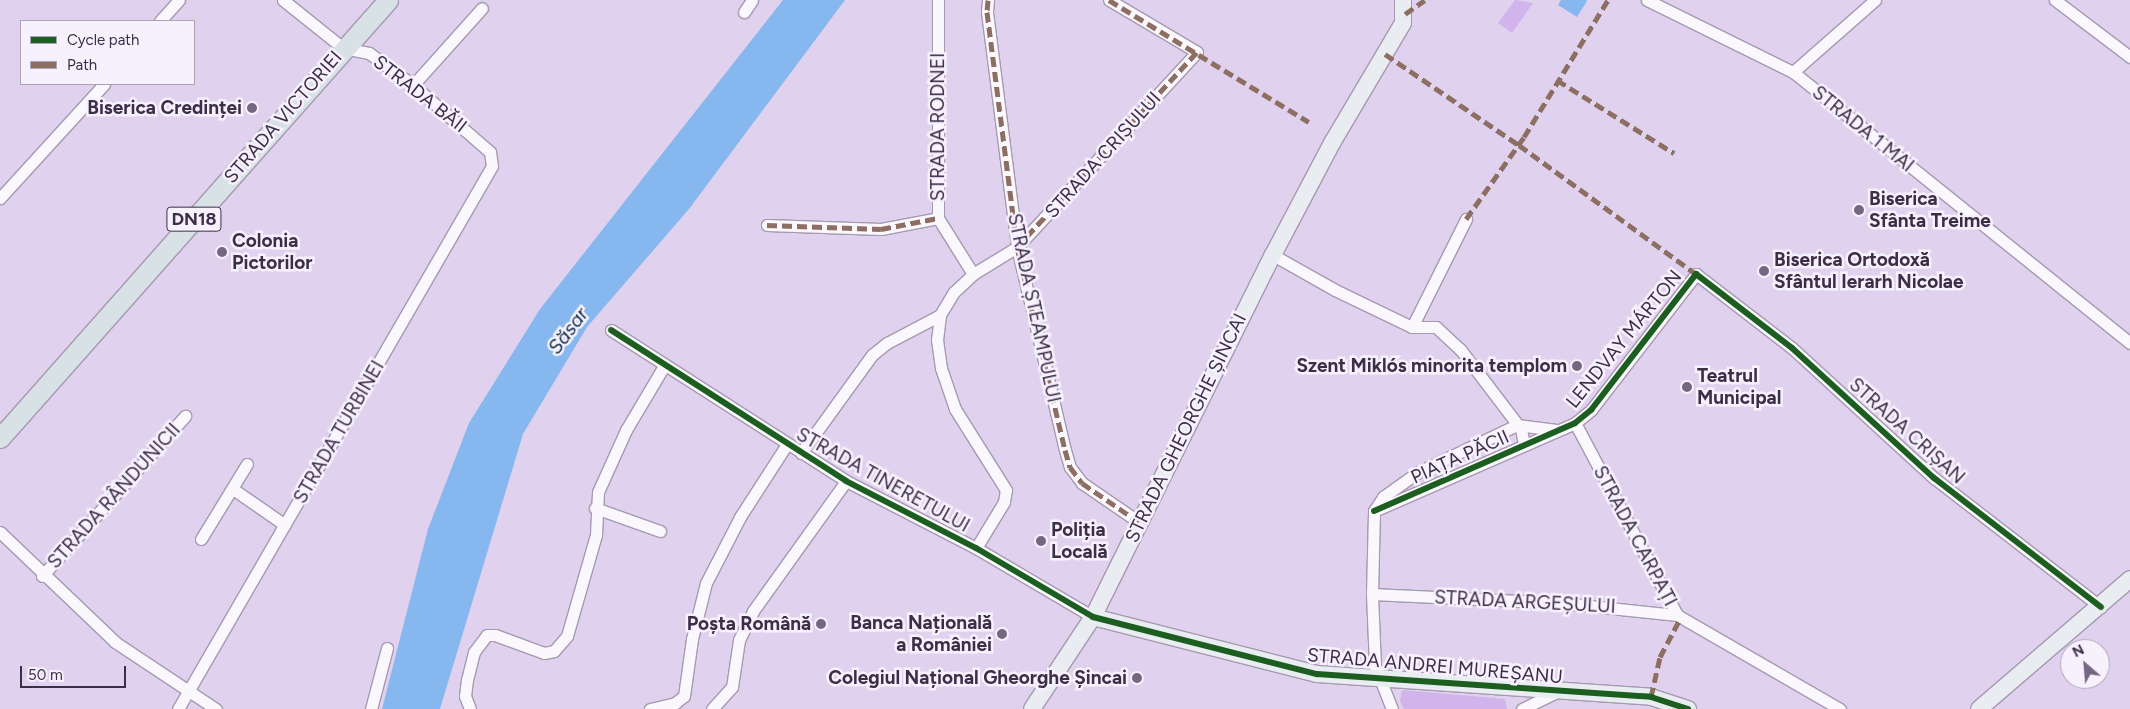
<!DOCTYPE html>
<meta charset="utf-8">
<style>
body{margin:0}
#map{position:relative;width:2130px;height:709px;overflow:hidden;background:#e0d2ee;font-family:Figtree,sans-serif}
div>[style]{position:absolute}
.green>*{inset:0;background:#d0b4eb}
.water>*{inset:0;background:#86b7ee}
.roads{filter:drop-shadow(1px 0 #a599b0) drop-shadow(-1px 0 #a599b0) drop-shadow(0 1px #a599b0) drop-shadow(0 -1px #a599b0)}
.street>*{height:11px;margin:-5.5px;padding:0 5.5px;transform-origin:5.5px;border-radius:5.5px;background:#faf8fc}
.secondary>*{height:16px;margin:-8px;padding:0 8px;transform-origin:8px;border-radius:8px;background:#e9ecf1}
.primary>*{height:19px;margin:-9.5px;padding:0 9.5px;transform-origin:9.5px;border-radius:9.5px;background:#d8e1e5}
.quiet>*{height:5px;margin-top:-2.5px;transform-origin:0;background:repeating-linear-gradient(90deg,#8d6e63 0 10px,transparent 0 15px)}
.cycleway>*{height:6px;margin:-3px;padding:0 3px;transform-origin:3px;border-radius:3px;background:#1b5e20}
.dots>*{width:14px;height:14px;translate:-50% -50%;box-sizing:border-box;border:2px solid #f7f1fe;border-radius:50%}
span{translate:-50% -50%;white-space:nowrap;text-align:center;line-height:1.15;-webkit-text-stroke:5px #f7f1fe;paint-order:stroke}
.shield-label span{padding:1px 4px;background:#f7f1fe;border:1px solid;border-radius:4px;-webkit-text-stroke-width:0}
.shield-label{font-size:18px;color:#3b2e47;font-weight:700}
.street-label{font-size:19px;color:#3b2e47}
.poi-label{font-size:19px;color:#3b2e47;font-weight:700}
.right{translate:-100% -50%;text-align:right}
.left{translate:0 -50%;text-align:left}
.water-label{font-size:20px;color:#11314c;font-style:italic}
.legend{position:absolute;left:20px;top:20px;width:175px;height:65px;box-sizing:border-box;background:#f7f1fe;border:1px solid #aca3b5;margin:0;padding:6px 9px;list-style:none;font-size:15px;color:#3b2e47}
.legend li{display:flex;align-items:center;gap:10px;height:25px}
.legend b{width:25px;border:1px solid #aca3b5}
.north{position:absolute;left:2060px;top:639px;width:50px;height:50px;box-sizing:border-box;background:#f7f1fe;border:1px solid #aca3b5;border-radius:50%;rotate:333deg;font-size:14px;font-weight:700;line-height:20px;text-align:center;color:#3b2e47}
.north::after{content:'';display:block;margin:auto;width:18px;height:22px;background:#756781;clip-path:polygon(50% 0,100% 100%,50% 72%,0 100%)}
.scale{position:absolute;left:20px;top:666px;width:106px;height:22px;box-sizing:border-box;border:2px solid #3b2e47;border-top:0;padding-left:6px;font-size:15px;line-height:18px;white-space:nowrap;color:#3b2e47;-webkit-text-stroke:4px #f7f1fe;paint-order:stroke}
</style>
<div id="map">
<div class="green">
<i style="clip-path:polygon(1515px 0,1533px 3px,1512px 33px,1498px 23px)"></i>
<i style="clip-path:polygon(1402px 690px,1505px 699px,1507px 709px,1404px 709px,1400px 701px)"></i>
</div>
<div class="water">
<i style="clip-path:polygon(783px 0,845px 0,689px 209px,587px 327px,523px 434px,440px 709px,382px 709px,428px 529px,469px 423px,540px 309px)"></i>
<i style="clip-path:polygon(1561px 0,1586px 0,1587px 1px,1577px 17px,1558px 5px)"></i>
</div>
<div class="roads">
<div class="street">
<i style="left:938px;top:0;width:218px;rotate:90deg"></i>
<i style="left:938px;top:218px;width:66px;rotate:58deg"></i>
<i style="left:988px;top:0;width:12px;rotate:95deg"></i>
<i style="left:987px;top:12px;width:237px;rotate:82.7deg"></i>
<i style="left:1017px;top:247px;width:209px;rotate:76.7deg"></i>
<i style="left:1065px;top:450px;width:18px;rotate:74deg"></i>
<i style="left:1070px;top:467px;width:20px;rotate:53deg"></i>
<i style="left:1082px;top:483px;width:69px;rotate:34.4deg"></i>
<i style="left:1647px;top:0;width:163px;rotate:26.3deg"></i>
<i style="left:1793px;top:72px;width:432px;rotate:38.8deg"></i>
<i style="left:2055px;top:0;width:94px;rotate:37.2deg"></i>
<i style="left:744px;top:12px;width:14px;rotate:-56deg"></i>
<i style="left:160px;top:21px;width:28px;rotate:-48deg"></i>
<i style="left:1793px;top:72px;width:109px;rotate:-41.3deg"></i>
<i style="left:413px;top:85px;width:103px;rotate:-48.1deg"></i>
<i style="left:0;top:198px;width:154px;rotate:-47.6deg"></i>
<i style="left:767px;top:225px;width:114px;rotate:2deg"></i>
<i style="left:881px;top:229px;width:58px;rotate:-10.9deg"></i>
<i style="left:1273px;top:255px;width:71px;rotate:29.4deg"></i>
<i style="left:1335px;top:290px;width:85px;rotate:25.7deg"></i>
<i style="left:1412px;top:327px;width:24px"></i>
<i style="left:1436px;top:327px;width:33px;rotate:43deg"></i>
<i style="left:1460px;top:349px;width:101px;rotate:52.7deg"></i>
<i style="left:1521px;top:429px;width:16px;rotate:79deg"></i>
<i style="left:1412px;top:327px;width:121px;rotate:-63.4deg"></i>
<i style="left:611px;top:330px;width:279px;rotate:32.7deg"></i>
<i style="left:846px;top:481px;width:146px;rotate:27.3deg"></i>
<i style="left:976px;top:548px;width:136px;rotate:30.5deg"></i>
<i style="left:1575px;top:423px;width:217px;rotate:62deg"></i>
<i style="left:1677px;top:615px;width:188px;rotate:30deg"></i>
<i style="left:801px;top:453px;width:121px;rotate:-54.1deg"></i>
<i style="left:872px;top:355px;width:19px;rotate:-39deg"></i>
<i style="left:887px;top:343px;width:60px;rotate:-27.8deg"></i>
<i style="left:233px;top:489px;width:63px;rotate:34.7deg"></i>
<i style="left:595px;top:508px;width:69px;rotate:19.5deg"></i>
<i style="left:1374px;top:511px;width:219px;rotate:-23.6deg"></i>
<i style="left:1575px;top:423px;width:21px;rotate:-39deg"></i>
<i style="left:1591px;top:410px;width:172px;rotate:-52.3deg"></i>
<i style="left:1696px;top:274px;width:121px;rotate:37.6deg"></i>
<i style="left:1792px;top:348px;width:193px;rotate:42.5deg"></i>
<i style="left:1934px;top:478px;width:211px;rotate:37.7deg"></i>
<i style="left:0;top:532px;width:159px;rotate:43.7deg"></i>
<i style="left:115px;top:642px;width:121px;rotate:33.6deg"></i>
<i style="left:201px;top:539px;width:88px;rotate:-58.5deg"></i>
<i style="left:976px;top:548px;width:54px;rotate:-58.7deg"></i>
<i style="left:1004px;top:502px;width:12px;rotate:-81deg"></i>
<i style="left:1006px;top:490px;width:96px;rotate:-122.2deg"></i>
<i style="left:955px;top:409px;width:43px;rotate:-108.9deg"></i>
<i style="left:941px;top:368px;width:28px;rotate:-98deg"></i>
<i style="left:937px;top:340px;width:25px;rotate:-83deg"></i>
<i style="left:940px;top:315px;width:27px;rotate:-59deg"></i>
<i style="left:954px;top:292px;width:26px;rotate:-43deg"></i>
<i style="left:973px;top:274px;width:52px;rotate:-31.5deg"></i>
<i style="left:1017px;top:247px;width:265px;rotate:-47.3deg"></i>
<i style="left:1197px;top:52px;width:102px;rotate:-149.4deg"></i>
<i style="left:42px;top:576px;width:215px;rotate:-48.2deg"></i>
<i style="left:1372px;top:594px;width:190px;rotate:2.7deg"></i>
<i style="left:1562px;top:603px;width:116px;rotate:6deg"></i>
<i style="left:178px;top:709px;width:627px;rotate:-59.96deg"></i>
<i style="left:492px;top:166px;width:14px;rotate:-98deg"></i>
<i style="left:490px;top:152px;width:102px;rotate:-139deg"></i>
<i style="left:413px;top:85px;width:54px;rotate:-144deg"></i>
<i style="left:369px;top:53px;width:26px;rotate:-169deg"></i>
<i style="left:343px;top:48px;width:77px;rotate:-141.3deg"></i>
<i style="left:371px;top:709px;width:63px;rotate:-75.3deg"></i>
<i style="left:470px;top:709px;width:14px;rotate:-111deg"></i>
<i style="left:465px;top:696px;width:16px;rotate:-83deg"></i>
<i style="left:467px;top:680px;width:29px;rotate:-76deg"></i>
<i style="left:474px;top:652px;width:21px;rotate:-53deg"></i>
<i style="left:487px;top:635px;width:8px"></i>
<i style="left:495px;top:635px;width:52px;rotate:20.2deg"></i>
<i style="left:544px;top:653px;width:10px;rotate:-11deg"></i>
<i style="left:554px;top:651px;width:20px;rotate:-49deg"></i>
<i style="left:567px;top:636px;width:105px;rotate:-74deg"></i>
<i style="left:596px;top:535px;width:43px;rotate:-87.3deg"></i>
<i style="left:598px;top:492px;width:68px;rotate:-65.7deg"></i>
<i style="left:626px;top:430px;width:74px;rotate:-59.3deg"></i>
<i style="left:650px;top:709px;width:26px;rotate:-13deg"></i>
<i style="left:675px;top:703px;width:11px;rotate:-38deg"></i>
<i style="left:684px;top:696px;width:58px;rotate:-82deg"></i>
<i style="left:692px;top:639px;width:58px;rotate:-76deg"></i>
<i style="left:706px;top:583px;width:74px;rotate:-62.7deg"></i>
<i style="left:740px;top:517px;width:87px;rotate:-57.2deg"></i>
<i style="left:712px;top:709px;width:30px;rotate:-48deg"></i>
<i style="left:732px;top:687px;width:48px;rotate:-81.5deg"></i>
<i style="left:739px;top:640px;width:32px;rotate:-64deg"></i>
<i style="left:753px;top:611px;width:160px;rotate:-54.4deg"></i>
<i style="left:1392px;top:709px;width:46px;rotate:-111.6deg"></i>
<i style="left:1375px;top:666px;width:72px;rotate:-92.4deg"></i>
<i style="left:1372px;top:594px;width:83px;rotate:-88.6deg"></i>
<i style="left:1374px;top:511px;width:17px;rotate:-57deg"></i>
<i style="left:1383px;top:497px;width:43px;rotate:-35.5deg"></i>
<i style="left:1418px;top:472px;width:110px;rotate:-25.4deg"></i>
<i style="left:1517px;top:425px;width:40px;rotate:7.1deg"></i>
<i style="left:1522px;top:709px;width:37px;rotate:-26deg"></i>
</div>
<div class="secondary">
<i style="left:1093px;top:617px;width:231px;rotate:14.3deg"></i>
<i style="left:1317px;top:674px;width:335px;rotate:3.9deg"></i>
<i style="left:1651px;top:697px;width:39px;rotate:18deg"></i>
<i style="left:1032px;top:709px;width:110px;rotate:-56.5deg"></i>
<i style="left:1093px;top:617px;width:404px;rotate:-63.6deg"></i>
<i style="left:1273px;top:255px;width:127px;rotate:-62.2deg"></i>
<i style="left:1332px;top:143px;width:139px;rotate:-59.4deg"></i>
<i style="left:1403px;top:23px;width:23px;rotate:-90deg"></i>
<i style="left:1979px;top:709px;width:199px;rotate:-40.7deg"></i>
</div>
<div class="primary">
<i style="left:0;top:438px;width:585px;rotate:-48.46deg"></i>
</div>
</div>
<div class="quiet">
<i style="left:988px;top:0;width:12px;rotate:95deg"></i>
<i style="left:987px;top:12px;width:237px;rotate:82.7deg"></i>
<i style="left:1017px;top:247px;width:209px;rotate:76.7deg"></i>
<i style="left:1065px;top:450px;width:18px;rotate:74deg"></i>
<i style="left:1070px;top:467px;width:20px;rotate:53deg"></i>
<i style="left:1082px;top:483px;width:69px;rotate:34.4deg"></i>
<i style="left:1109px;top:0;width:234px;rotate:31.4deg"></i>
<i style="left:1405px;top:14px;width:24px;rotate:-35deg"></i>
<i style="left:1385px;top:54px;width:162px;rotate:34.2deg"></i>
<i style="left:1519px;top:145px;width:219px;rotate:36.1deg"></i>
<i style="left:1557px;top:80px;width:138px;rotate:32deg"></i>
<i style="left:1466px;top:219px;width:100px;rotate:-54.7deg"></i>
<i style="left:1524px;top:137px;width:161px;rotate:-58.5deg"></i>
<i style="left:767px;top:225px;width:114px;rotate:2deg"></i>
<i style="left:881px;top:229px;width:58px;rotate:-10.9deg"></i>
<i style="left:1017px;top:247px;width:265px;rotate:-47.3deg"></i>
<i style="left:1651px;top:697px;width:41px;rotate:-77.3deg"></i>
<i style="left:1660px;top:657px;width:45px;rotate:-62.3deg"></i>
</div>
<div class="cycleway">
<i style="left:611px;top:330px;width:279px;rotate:32.7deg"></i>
<i style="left:846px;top:481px;width:146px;rotate:27.3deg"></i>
<i style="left:976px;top:548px;width:136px;rotate:30.5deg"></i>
<i style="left:1093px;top:617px;width:231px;rotate:14.3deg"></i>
<i style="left:1317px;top:674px;width:335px;rotate:3.9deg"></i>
<i style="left:1651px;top:697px;width:39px;rotate:18deg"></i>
<i style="left:1374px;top:511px;width:219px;rotate:-23.6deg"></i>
<i style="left:1575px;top:423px;width:21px;rotate:-39deg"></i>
<i style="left:1591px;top:410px;width:172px;rotate:-52.3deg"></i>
<i style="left:1696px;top:274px;width:121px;rotate:37.6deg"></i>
<i style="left:1792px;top:348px;width:193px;rotate:42.5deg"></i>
<i style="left:1934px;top:478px;width:211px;rotate:37.7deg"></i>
</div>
<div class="dots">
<i style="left:252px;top:108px;background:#756781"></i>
<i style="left:1859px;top:210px;background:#756781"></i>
<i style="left:222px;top:252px;background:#756781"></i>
<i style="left:1764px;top:271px;background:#756781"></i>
<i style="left:1577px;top:366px;background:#756781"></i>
<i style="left:1687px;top:387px;background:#756781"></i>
<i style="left:1041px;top:541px;background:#756781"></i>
<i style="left:821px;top:624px;background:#756781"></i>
<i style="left:1002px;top:634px;background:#756781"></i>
<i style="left:1137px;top:678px;background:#756781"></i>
</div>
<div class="shield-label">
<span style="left:194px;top:219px">DN18</span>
</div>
<div class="street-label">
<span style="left:420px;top:94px;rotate:38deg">STRADA BĂII</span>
<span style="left:283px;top:117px;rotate:-49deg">STRADA VICTORIEI</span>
<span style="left:938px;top:127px;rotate:-90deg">STRADA RODNEI</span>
<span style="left:1863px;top:129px;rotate:39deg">STRADA 1 MAI</span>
<span style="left:1103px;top:155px;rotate:-48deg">STRADA CRIȘULUI</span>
<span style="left:1034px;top:308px;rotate:78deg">STRADA ȘTEAMPULUI</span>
<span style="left:1624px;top:339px;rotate:-51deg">LENDVAY MÁRTON</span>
<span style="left:1186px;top:428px;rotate:-64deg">STRADA GHEORGHE ȘINCAI</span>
<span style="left:1907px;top:431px;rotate:42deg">STRADA CRIȘAN</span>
<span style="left:339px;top:432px;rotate:-60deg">STRADA TURBINEI</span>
<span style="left:1460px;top:457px;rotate:-24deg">PIAȚA PĂCII</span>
<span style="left:883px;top:480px;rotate:29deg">STRADA TINERETULUI</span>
<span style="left:114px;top:496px;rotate:-48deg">STRADA RÂNDUNICII</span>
<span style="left:1635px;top:536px;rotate:62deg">STRADA CARPAȚI</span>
<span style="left:1525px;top:602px;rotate:3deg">STRADA ARGEȘULUI</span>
<span style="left:1435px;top:666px;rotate:5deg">STRADA ANDREI MUREȘANU</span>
</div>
<div class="poi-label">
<span class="right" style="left:242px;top:108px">Biserica Credinței</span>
<span class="left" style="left:1869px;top:210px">Biserica<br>Sfânta Treime</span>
<span class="left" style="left:232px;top:252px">Colonia<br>Pictorilor</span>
<span class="left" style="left:1774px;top:271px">Biserica Ortodoxă<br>Sfântul Ierarh Nicolae</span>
<span class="right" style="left:1567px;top:366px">Szent Miklós minorita templom</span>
<span class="left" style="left:1697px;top:387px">Teatrul<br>Municipal</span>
<span class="left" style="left:1051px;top:541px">Poliția<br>Locală</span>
<span class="right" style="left:992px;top:634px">Banca Națională<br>a României</span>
<span class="right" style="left:811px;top:624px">Poșta Română</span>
<span class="right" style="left:1127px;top:678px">Colegiul Național Gheorghe Șincai</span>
</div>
<div class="water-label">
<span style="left:568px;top:331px;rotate:-53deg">Săsar</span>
</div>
<ul class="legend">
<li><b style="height:6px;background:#1b5e20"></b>Cycle path</li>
<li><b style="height:6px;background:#8d6e63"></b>Path</li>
</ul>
<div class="north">N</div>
<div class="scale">50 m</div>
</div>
